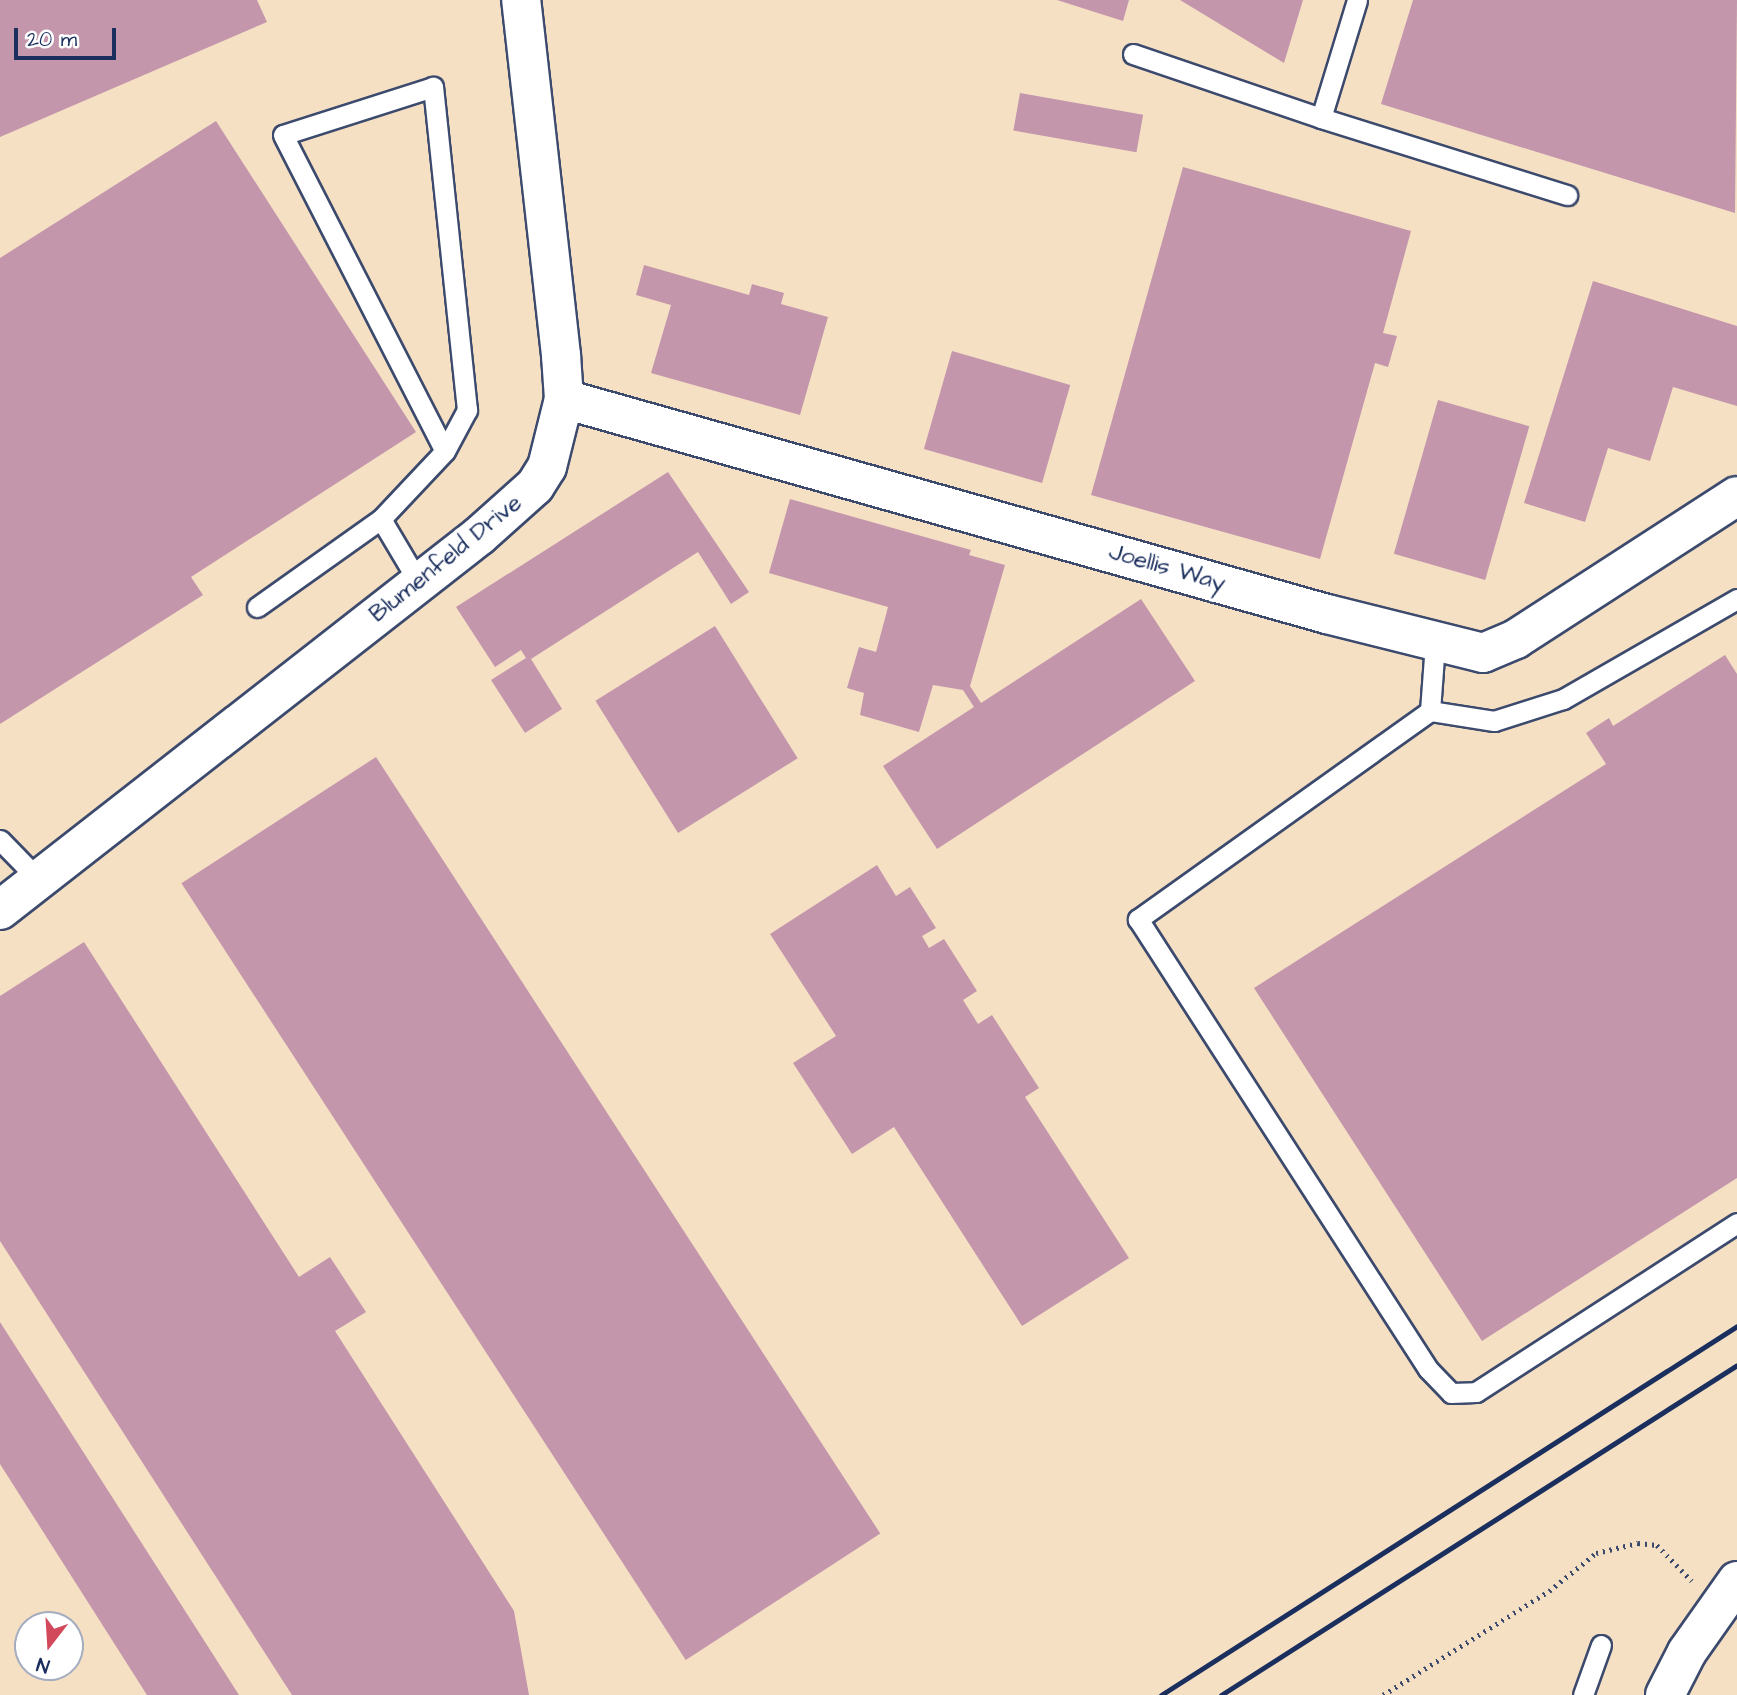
<!DOCTYPE html>
<style>
body{margin:0}
#map{position:relative;width:1737px;height:1695px;overflow:hidden;background:#f5e0c4;font-family:"Architects Daughter",sans-serif}
div>[style]{position:absolute}
.building>*{inset:0;background:#c396ac;transform-origin:0 0}
.path>*{height:4.5px;margin-top:-2.25px;transform-origin:0;background:repeating-linear-gradient(90deg,#3c4a6d 0 2px,transparent 0 7px)}
.roads{filter:drop-shadow(2px 0 #3c4a6d) drop-shadow(-2px 0 #3c4a6d) drop-shadow(0 2px #3c4a6d) drop-shadow(0 -2px #3c4a6d)}
.lane>*{height:19px;margin:-9.5px;padding:0 9.5px;transform-origin:9.5px;border-radius:9.5px;background:#fff}
.street>*{height:38px;margin:-19px;padding:0 19px;transform-origin:19px;border-radius:19px;background:#fff}
.secondary>*{height:38px;margin:-19px;padding:0 19px;transform-origin:19px;border-radius:19px;background:#fff}
.rail>*{height:5px;margin:-2.5px;padding:0 2.5px;transform-origin:2.5px;border-radius:2.5px;background:#1b2f5e}
span{translate:-50% -50%;white-space:nowrap;text-align:center;line-height:1.15;-webkit-text-stroke:6px #fff;paint-order:stroke}
.street-label{font-size:24px;color:#1b2f5e}
.north{position:absolute;left:14px;top:1611px;width:70px;height:70px;box-sizing:border-box;background:#fff;border:2px solid #a4acbf;border-radius:50%;rotate:197deg;font-size:19px;font-weight:700;line-height:28px;text-align:center;color:#1b2f5e}
.north::after{content:'';display:block;margin:auto;width:24px;height:32px;background:#d1495b;clip-path:polygon(50% 0,100% 100%,50% 72%,0 100%)}
.scale{position:absolute;left:14px;top:28px;width:102px;height:32px;box-sizing:border-box;border:4px solid #1b2f5e;border-top:0;padding-left:9px;font-size:21px;line-height:24px;white-space:nowrap;color:#1b2f5e;-webkit-text-stroke:5px #fff;paint-order:stroke}
</style>
<div id="map">
<div class="building">
<i style="clip-path:polygon(0 0,257px 0,267px 22px,0 137px)"></i>
<i style="clip-path:polygon(1057px 0,1129px 0,1123px 21px)"></i>
<i style="clip-path:polygon(1180px 0,1303px 0,1284px 63px)"></i>
<i style="clip-path:polygon(1413px 0,1737px 0,1735px 213px,1381px 104px)"></i>
<i style="left:1020px;top:93px;width:125px;height:38px;rotate:10deg"></i>
<i style="clip-path:polygon(216px 121px,416px 432px,191px 577px,203px 595px,0 724px,0 258px)"></i>
<i style="clip-path:polygon(1183px 167px,1411px 231px,1383px 333px,1397px 336px,1388px 367px,1375px 363px,1320px 559px,1091px 495px)"></i>
<i style="clip-path:polygon(644px 265px,749px 295px,752px 284px,784px 293px,781px 304px,828px 317px,800px 415px,651px 373px,671px 305px,636px 295px)"></i>
<i style="clip-path:polygon(1593px 281px,1737px 326px,1737px 406px,1673px 387px,1650px 461px,1608px 448px,1585px 522px,1524px 503px)"></i>
<i style="left:952px;top:351px;width:123px;height:102px;rotate:16deg"></i>
<i style="left:1438px;top:400px;width:95px;height:160px;rotate:16deg"></i>
<i style="clip-path:polygon(668px 472px,749px 592px,731px 604px,698px 552px,531px 659px,562px 709px,525px 733px,491px 680px,526px 658px,521px 650px,495px 667px,456px 607px)"></i>
<i style="clip-path:polygon(790px 499px,971px 550px,969px 555px,1005px 565px,970px 686px,981px 703px,1141px 599px,1195px 681px,937px 849px,883px 766px,974px 707px,963px 690px,933px 685px,919px 732px,860px 715px,864px 693px,847px 688px,859px 647px,876px 652px,888px 607px,769px 573px)"></i>
<i style="left:715px;top:626px;width:156px;height:141px;rotate:58deg"></i>
<i style="clip-path:polygon(1725px 655px,1737px 674px,1737px 1178px,1482px 1341px,1254px 988px,1606px 764px,1586px 733px,1609px 718px,1613px 726px)"></i>
<i style="left:376px;top:757px;width:926px;height:232px;rotate:57deg"></i>
<i style="clip-path:polygon(877px 865px,896px 896px,910px 887px,936px 928px,922px 936px,929px 948px,944px 939px,977px 991px,963px 1000px,978px 1024px,992px 1015px,1039px 1088px,1025px 1097px,1129px 1258px,1022px 1326px,894px 1127px,852px 1154px,793px 1063px,836px 1036px,770px 934px)"></i>
<i style="clip-path:polygon(84px 942px,299px 1277px,330px 1257px,366px 1312px,335px 1331px,514px 1611px,529px 1695px,292px 1695px,0 1241px,0 996px)"></i>
<i style="clip-path:polygon(0 1322px,239px 1695px,147px 1695px,0 1464px)"></i>
</div>
<div class="path">
<i style="left:1383px;top:1695px;width:196px;rotate:-32.1deg"></i>
<i style="left:1549px;top:1591px;width:60px;rotate:-39deg"></i>
<i style="left:1596px;top:1553px;width:43px;rotate:-13.4deg"></i>
<i style="left:1638px;top:1543px;width:19px;rotate:6deg"></i>
<i style="left:1657px;top:1545px;width:50px;rotate:45.8deg"></i>
</div>
<div class="roads">
<div class="lane">
<i style="left:1133px;top:54px;width:199px;rotate:18.8deg"></i>
<i style="left:1321px;top:118px;width:123px;rotate:-73deg"></i>
<i style="left:1321px;top:118px;width:258px;rotate:17.4deg"></i>
<i style="left:419px;top:583px;width:74px;rotate:-120.7deg"></i>
<i style="left:381px;top:519px;width:93px;rotate:-46.7deg"></i>
<i style="left:445px;top:451px;width:47px;rotate:-61.8deg"></i>
<i style="left:467px;top:410px;width:325px;rotate:-96deg"></i>
<i style="left:433px;top:87px;width:157px;rotate:162.3deg"></i>
<i style="left:283px;top:135px;width:355px;rotate:62.9deg"></i>
<i style="left:1737px;top:599px;width:201px;rotate:150.1deg"></i>
<i style="left:1563px;top:699px;width:72px;rotate:162.3deg"></i>
<i style="left:1494px;top:721px;width:65px;rotate:-171.1deg"></i>
<i style="left:1430px;top:711px;width:359px;rotate:144.5deg"></i>
<i style="left:1138px;top:919px;width:535px;rotate:57.2deg"></i>
<i style="left:1428px;top:1369px;width:33px;rotate:46deg"></i>
<i style="left:1451px;top:1393px;width:25px;rotate:-2deg"></i>
<i style="left:1476px;top:1392px;width:311px;rotate:-32.9deg"></i>
<i style="left:257px;top:607px;width:152px;rotate:-35.4deg"></i>
<i style="left:1430px;top:711px;width:68px;rotate:-85.8deg"></i>
<i style="left:0;top:840px;width:54px;rotate:45.7deg"></i>
<i style="left:1583px;top:1695px;width:53px;rotate:-70.2deg"></i>
</div>
<div class="street">
<i style="left:564px;top:399px;width:793px;rotate:15.74deg"></i>
<i style="left:1327px;top:614px;width:161px;rotate:14deg"></i>
<i style="left:1483px;top:653px;width:36px;rotate:-23deg"></i>
<i style="left:1516px;top:639px;width:263px;rotate:-32.9deg"></i>
<i style="left:1665px;top:1695px;width:48px;rotate:-62.9deg"></i>
<i style="left:1687px;top:1652px;width:87px;rotate:-54.8deg"></i>
</div>
<div class="secondary">
<i style="left:0;top:910px;width:608px;rotate:-37.98deg"></i>
<i style="left:479px;top:536px;width:75px;rotate:-41.8deg"></i>
<i style="left:535px;top:486px;width:22px;rotate:-58deg"></i>
<i style="left:547px;top:467px;width:70px;rotate:-76deg"></i>
<i style="left:564px;top:399px;width:44px;rotate:-93.9deg"></i>
<i style="left:561px;top:355px;width:357px;rotate:-96.4deg"></i>
</div>
</div>
<div class="rail">
<i style="left:1161px;top:1695px;width:684px;rotate:-32.64deg"></i>
<i style="left:1221px;top:1695px;width:612px;rotate:-32.6deg"></i>
</div>
<div class="street-label">
<span style="left:446px;top:559px;rotate:-39deg">Blumenfeld Drive</span>
<span style="left:1167px;top:568px;rotate:16deg">Joellis Way</span>
</div>
<div class="north">N</div>
<div class="scale">20 m</div>
</div>
